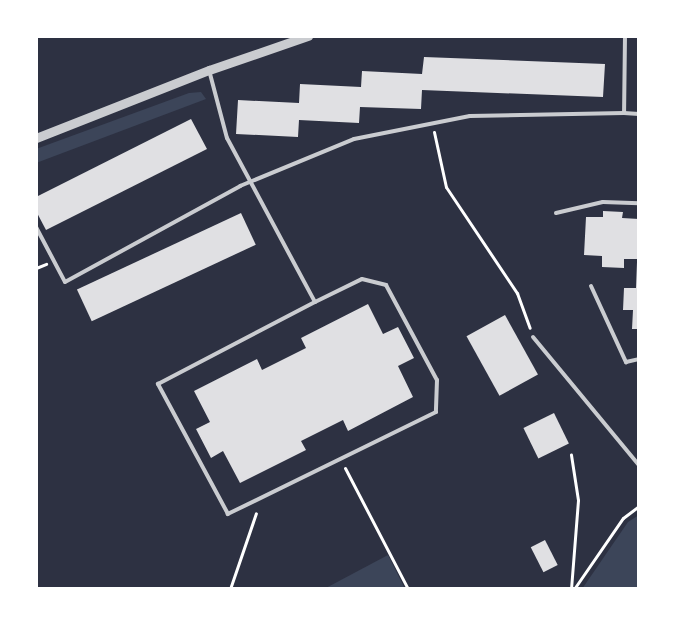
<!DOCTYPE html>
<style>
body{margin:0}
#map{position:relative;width:675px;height:625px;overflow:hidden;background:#2d3142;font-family:"Noto Sans",sans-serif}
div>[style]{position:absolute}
.green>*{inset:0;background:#3c4559}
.building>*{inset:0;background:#e0e0e3;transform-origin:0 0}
.path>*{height:3px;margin:-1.5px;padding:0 1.5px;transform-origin:1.5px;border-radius:1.5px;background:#fff}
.service>*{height:4px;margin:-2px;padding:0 2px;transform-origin:2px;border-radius:2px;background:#caccd0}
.tertiary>*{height:9px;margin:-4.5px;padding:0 4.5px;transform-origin:4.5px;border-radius:4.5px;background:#caccd0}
span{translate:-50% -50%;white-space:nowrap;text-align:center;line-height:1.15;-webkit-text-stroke:4.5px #fff;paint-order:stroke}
.frame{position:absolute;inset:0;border:38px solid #fff;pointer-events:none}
</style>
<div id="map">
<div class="green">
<i style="clip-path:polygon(201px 92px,206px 99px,36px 163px,36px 149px,189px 93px)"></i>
<i style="clip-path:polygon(639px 515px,639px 589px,582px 589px,628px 522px)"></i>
<i style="clip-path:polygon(388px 555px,405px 589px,324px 589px)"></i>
</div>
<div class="building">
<i style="clip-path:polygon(424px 57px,605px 64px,603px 97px,422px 90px,421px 109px,360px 107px,359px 123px,299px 120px,298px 137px,236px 134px,238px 100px,299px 103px,300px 84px,361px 87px,362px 71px,422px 74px)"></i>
<i style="clip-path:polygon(191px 119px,207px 149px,46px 230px,36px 211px,36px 197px)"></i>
<i style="clip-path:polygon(603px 211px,623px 212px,622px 218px,639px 219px,639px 259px,624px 259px,624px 268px,602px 267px,602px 256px,584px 255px,586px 217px,603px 217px)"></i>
<i style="left:241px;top:213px;width:35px;height:181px;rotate:65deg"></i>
<i style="clip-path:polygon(637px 262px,639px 262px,639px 329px,632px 329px,633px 310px,623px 310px,624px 288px,636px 288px)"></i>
<i style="clip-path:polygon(368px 304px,383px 334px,398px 327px,414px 358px,398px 366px,413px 397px,348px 431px,343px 420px,301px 441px,306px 450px,240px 483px,223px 451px,211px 458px,196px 429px,210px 422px,194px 391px,257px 359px,262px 370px,306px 348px,301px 338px)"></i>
<i style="left:505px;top:315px;width:68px;height:44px;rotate:61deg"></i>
<i style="left:554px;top:413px;width:34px;height:34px;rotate:64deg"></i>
<i style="left:545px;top:540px;width:28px;height:16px;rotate:63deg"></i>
</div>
<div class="path">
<i style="left:434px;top:132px;width:56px;rotate:77.7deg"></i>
<i style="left:446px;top:187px;width:128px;rotate:56.2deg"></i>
<i style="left:517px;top:293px;width:37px;rotate:70deg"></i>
<i style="left:36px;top:268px;width:11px;rotate:-22deg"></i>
<i style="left:345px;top:468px;width:136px;rotate:62.5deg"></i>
<i style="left:230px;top:589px;width:80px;rotate:-71.1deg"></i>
<i style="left:571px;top:589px;width:89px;rotate:-85.5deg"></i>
<i style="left:578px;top:500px;width:46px;rotate:-98.8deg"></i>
<i style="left:574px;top:589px;width:86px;rotate:-55.4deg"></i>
<i style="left:623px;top:518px;width:20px;rotate:-37deg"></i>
</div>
<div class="service">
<i style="left:625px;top:36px;width:77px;rotate:90.7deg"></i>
<i style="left:624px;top:113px;width:15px;rotate:4deg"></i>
<i style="left:209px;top:70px;width:70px;rotate:75.2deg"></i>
<i style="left:227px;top:138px;width:186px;rotate:61.8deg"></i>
<i style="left:315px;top:302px;width:52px;rotate:-26.1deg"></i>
<i style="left:362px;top:279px;width:25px;rotate:14deg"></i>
<i style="left:386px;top:285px;width:108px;rotate:61.8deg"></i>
<i style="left:437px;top:380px;width:32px;rotate:92deg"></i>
<i style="left:436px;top:412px;width:232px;rotate:153.9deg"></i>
<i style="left:228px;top:514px;width:148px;rotate:-118.3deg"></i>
<i style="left:158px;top:384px;width:177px;rotate:-27.6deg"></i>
<i style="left:556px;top:213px;width:48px;rotate:-13.2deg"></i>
<i style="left:603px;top:202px;width:36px;rotate:2deg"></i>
<i style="left:36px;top:227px;width:62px;rotate:62.2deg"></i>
<i style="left:65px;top:282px;width:200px;rotate:-28.7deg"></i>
<i style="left:240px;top:186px;width:123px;rotate:-22.4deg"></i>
<i style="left:354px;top:139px;width:118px;rotate:-11.2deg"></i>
<i style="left:470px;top:116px;width:154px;rotate:-1.1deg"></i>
<i style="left:591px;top:286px;width:84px;rotate:65.3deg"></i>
<i style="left:626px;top:362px;width:13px;rotate:-13deg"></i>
<i style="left:533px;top:337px;width:166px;rotate:50.4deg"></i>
</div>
<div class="tertiary">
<i style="left:36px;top:138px;width:186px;rotate:-21.5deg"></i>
<i style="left:209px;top:70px;width:105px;rotate:-19deg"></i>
</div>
<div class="frame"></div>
</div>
